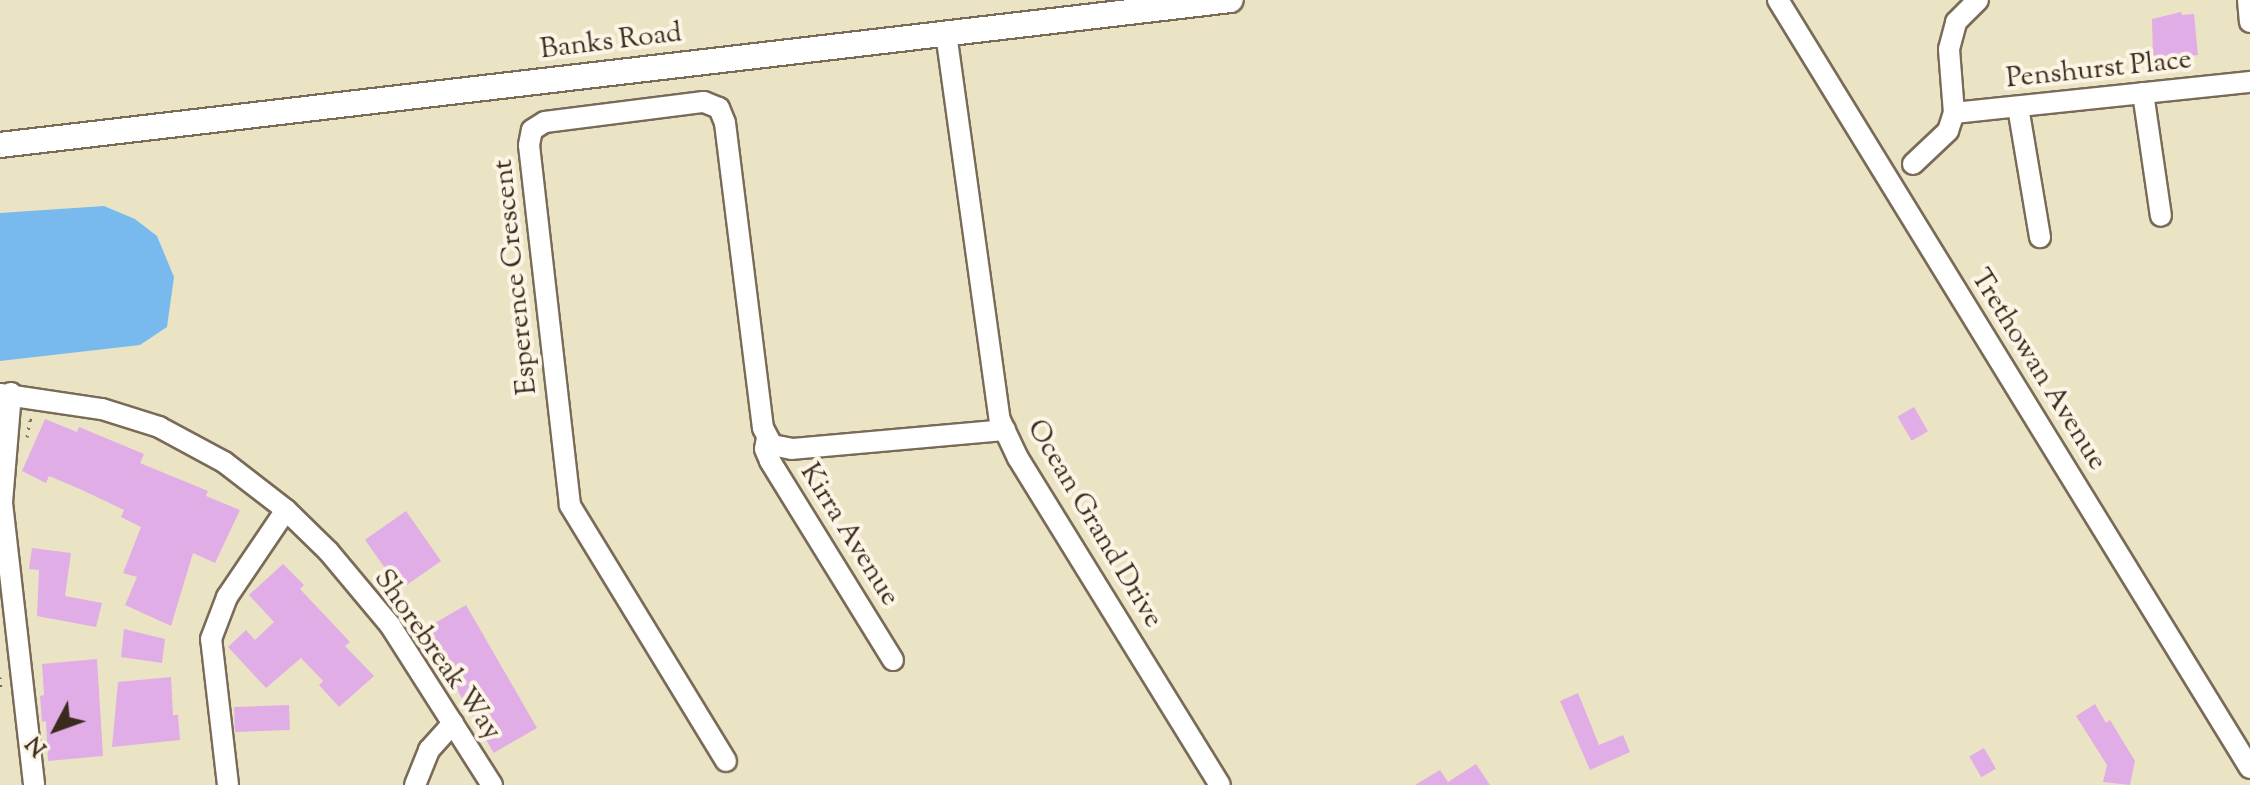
<!DOCTYPE html>
<style>
body{margin:0}
#map{position:relative;width:2250px;height:785px;overflow:hidden;background:#ebe4c4;font-family:"Sorts Mill Goudy",serif}
div>[style]{position:absolute}
.water>*{inset:0;background:#79baee}
.building>*{inset:0;background:#e0ade6;transform-origin:0 0}
.path>*{height:3px;margin-top:-1.5px;transform-origin:0;background:repeating-linear-gradient(90deg,#796b58 0 2px,transparent 0 8px)}
.roads{filter:drop-shadow(2px 0 #796b58) drop-shadow(-2px 0 #796b58) drop-shadow(0 2px #796b58) drop-shadow(0 -2px #796b58)}
.minor>*{height:20px;margin:-10px;padding:0 10px;transform-origin:10px;border-radius:10px;background:#fff}
.tertiary>*{height:24px;margin:-12px;padding:0 12px;transform-origin:12px;border-radius:12px;background:#fff}
span{translate:-50% -50%;white-space:nowrap;text-align:center;line-height:1.15;-webkit-text-stroke:8px #fcf5e5;paint-order:stroke}
.street-label{font-size:28px;color:#3b2a1e}
.north{position:absolute;left:16px;top:689px;width:80px;height:80px;-webkit-text-stroke:6px #fcf5e5;paint-order:stroke;rotate:229deg;font-size:22px;font-weight:700;line-height:32px;text-align:center;color:#3b2a1e}
.north::after{content:'';display:block;margin:auto;width:28px;height:36px;background:#3b2a1e;clip-path:polygon(50% 0,100% 100%,50% 72%,0 100%)}
</style>
<div id="map">
<div class="water">
<i style="clip-path:polygon(104px 206px,135px 219px,157px 236px,174px 277px,167px 327px,140px 345px,0 361px,0 213px)"></i>
</div>
<div class="building">
<i style="clip-path:polygon(2181px 12px,2182px 15px,2194px 14px,2198px 55px,2153px 60px,2152px 19px)"></i>
<i style="left:1914px;top:407px;width:28px;height:19px;rotate:60deg"></i>
<i style="clip-path:polygon(45px 419px,77px 432px,79px 427px,144px 454px,140px 463px,208px 491px,206px 496px,240px 510px,215px 563px,193px 553px,171px 626px,125px 605px,137px 577px,123px 573px,141px 527px,121px 517px,124px 510px,82px 490px,49px 476px,46px 483px,22px 471px)"></i>
<i style="left:406px;top:511px;width:61px;height:50px;rotate:55deg"></i>
<i style="clip-path:polygon(32px 548px,71px 553px,65px 596px,102px 603px,96px 627px,37px 616px,39px 570px,29px 569px)"></i>
<i style="clip-path:polygon(283px 564px,304px 585px,300px 589px,350px 642px,345px 646px,374px 676px,339px 707px,319px 685px,323px 681px,301px 658px,266px 688px,228px 647px,246px 630px,255px 640px,274px 622px,249px 595px)"></i>
<i style="left:466px;top:605px;width:142px;height:50px;rotate:60deg"></i>
<i style="clip-path:polygon(124px 629px,165px 639px,162px 663px,121px 657px)"></i>
<i style="clip-path:polygon(97px 659px,103px 756px,48px 761px,46px 721px,42px 722px,40px 696px,44px 695px,42px 664px)"></i>
<i style="clip-path:polygon(171px 677px,173px 715px,178px 715px,180px 740px,112px 747px,118px 682px)"></i>
<i style="clip-path:polygon(1578px 693px,1599px 745px,1623px 735px,1630px 752px,1590px 770px,1560px 701px)"></i>
<i style="clip-path:polygon(2095px 704px,2106px 723px,2110px 720px,2135px 761px,2130px 785px,2103px 782px,2107px 765px,2076px 716px)"></i>
<i style="left:289px;top:705px;width:25px;height:55px;rotate:88deg"></i>
<i style="left:1984px;top:748px;width:24px;height:17px;rotate:60deg"></i>
<i style="clip-path:polygon(1476px 764px,1490px 785px,1415px 785px,1440px 770px,1448px 782px)"></i>
</div>
<div class="path">
<i style="left:27px;top:437px;width:17px;rotate:-80deg"></i>
<i style="left:30px;top:420px;width:7px;rotate:-27deg"></i>
<i style="left:0;top:677px;width:14px;rotate:86deg"></i>
</div>
<div class="roads">
<div class="minor">
<i style="left:1778px;top:0;width:901px;rotate:58.43deg"></i>
<i style="left:2248px;top:0;width:22px;rotate:85deg"></i>
<i style="left:946px;top:33px;width:391px;rotate:82.1deg"></i>
<i style="left:1000px;top:420px;width:42px;rotate:64.7deg"></i>
<i style="left:1018px;top:458px;width:384px;rotate:58.3deg"></i>
<i style="left:2143px;top:93px;width:124px;rotate:81.7deg"></i>
<i style="left:2018px;top:107px;width:132px;rotate:80.4deg"></i>
<i style="left:1954px;top:113px;width:298px;rotate:-6deg"></i>
<i style="left:1913px;top:164px;width:48px;rotate:-43.3deg"></i>
<i style="left:1948px;top:131px;width:19px;rotate:-72deg"></i>
<i style="left:1954px;top:113px;width:64px;rotate:-94.5deg"></i>
<i style="left:1949px;top:49px;width:28px;rotate:-75deg"></i>
<i style="left:1956px;top:22px;width:31px;rotate:-45deg"></i>
<i style="left:11px;top:393px;width:110px;rotate:94.7deg"></i>
<i style="left:2px;top:503px;width:284px;rotate:83.5deg"></i>
<i style="left:0;top:394px;width:103px;rotate:8.4deg"></i>
<i style="left:102px;top:409px;width:60px;rotate:17.5deg"></i>
<i style="left:159px;top:427px;width:74px;rotate:28.3deg"></i>
<i style="left:224px;top:462px;width:78px;rotate:37.7deg"></i>
<i style="left:286px;top:510px;width:60px;rotate:44.3deg"></i>
<i style="left:329px;top:552px;width:95px;rotate:50.1deg"></i>
<i style="left:390px;top:625px;width:190px;rotate:57.5deg"></i>
<i style="left:767px;top:438px;width:11px;rotate:100deg"></i>
<i style="left:765px;top:449px;width:13px;rotate:67deg"></i>
<i style="left:770px;top:461px;width:234px;rotate:58.3deg"></i>
<i style="left:726px;top:761px;width:300px;rotate:-121.4deg"></i>
<i style="left:570px;top:505px;width:362px;rotate:-96.5deg"></i>
<i style="left:529px;top:145px;width:15px;rotate:-79deg"></i>
<i style="left:532px;top:130px;width:15px;rotate:-32deg"></i>
<i style="left:545px;top:122px;width:160px;rotate:-7.2deg"></i>
<i style="left:704px;top:102px;width:16px;rotate:22deg"></i>
<i style="left:719px;top:108px;width:16px;rotate:68deg"></i>
<i style="left:725px;top:123px;width:307px;rotate:82.9deg"></i>
<i style="left:763px;top:428px;width:19px;rotate:62deg"></i>
<i style="left:772px;top:445px;width:20px;rotate:11deg"></i>
<i style="left:792px;top:449px;width:214px;rotate:-5.1deg"></i>
<i style="left:228px;top:785px;width:147px;rotate:-96.6deg"></i>
<i style="left:211px;top:639px;width:45px;rotate:-69.1deg"></i>
<i style="left:227px;top:597px;width:105px;rotate:-55.9deg"></i>
<i style="left:415px;top:785px;width:38px;rotate:-68deg"></i>
<i style="left:429px;top:750px;width:36px;rotate:-48deg"></i>
</div>
<div class="tertiary">
<i style="left:0;top:145px;width:1239px;rotate:-6.72deg"></i>
</div>
</div>
<div class="street-label">
<span style="left:611px;top:42px;rotate:-7deg">Banks Road</span>
<span style="left:2099px;top:70px;rotate:-6deg">Penshurst Place</span>
<span style="left:516px;top:277px;rotate:-96deg">Esperence Crescent</span>
<span style="left:2038px;top:370px;rotate:58deg">Trethowan Avenue</span>
<span style="left:1094px;top:524px;rotate:59deg">Ocean Grand Drive</span>
<span style="left:849px;top:535px;rotate:58deg">Kirra Avenue</span>
<span style="left:437px;top:655px;rotate:55deg">Shorebreak Way</span>
</div>
<div class="north">N</div>
</div>
